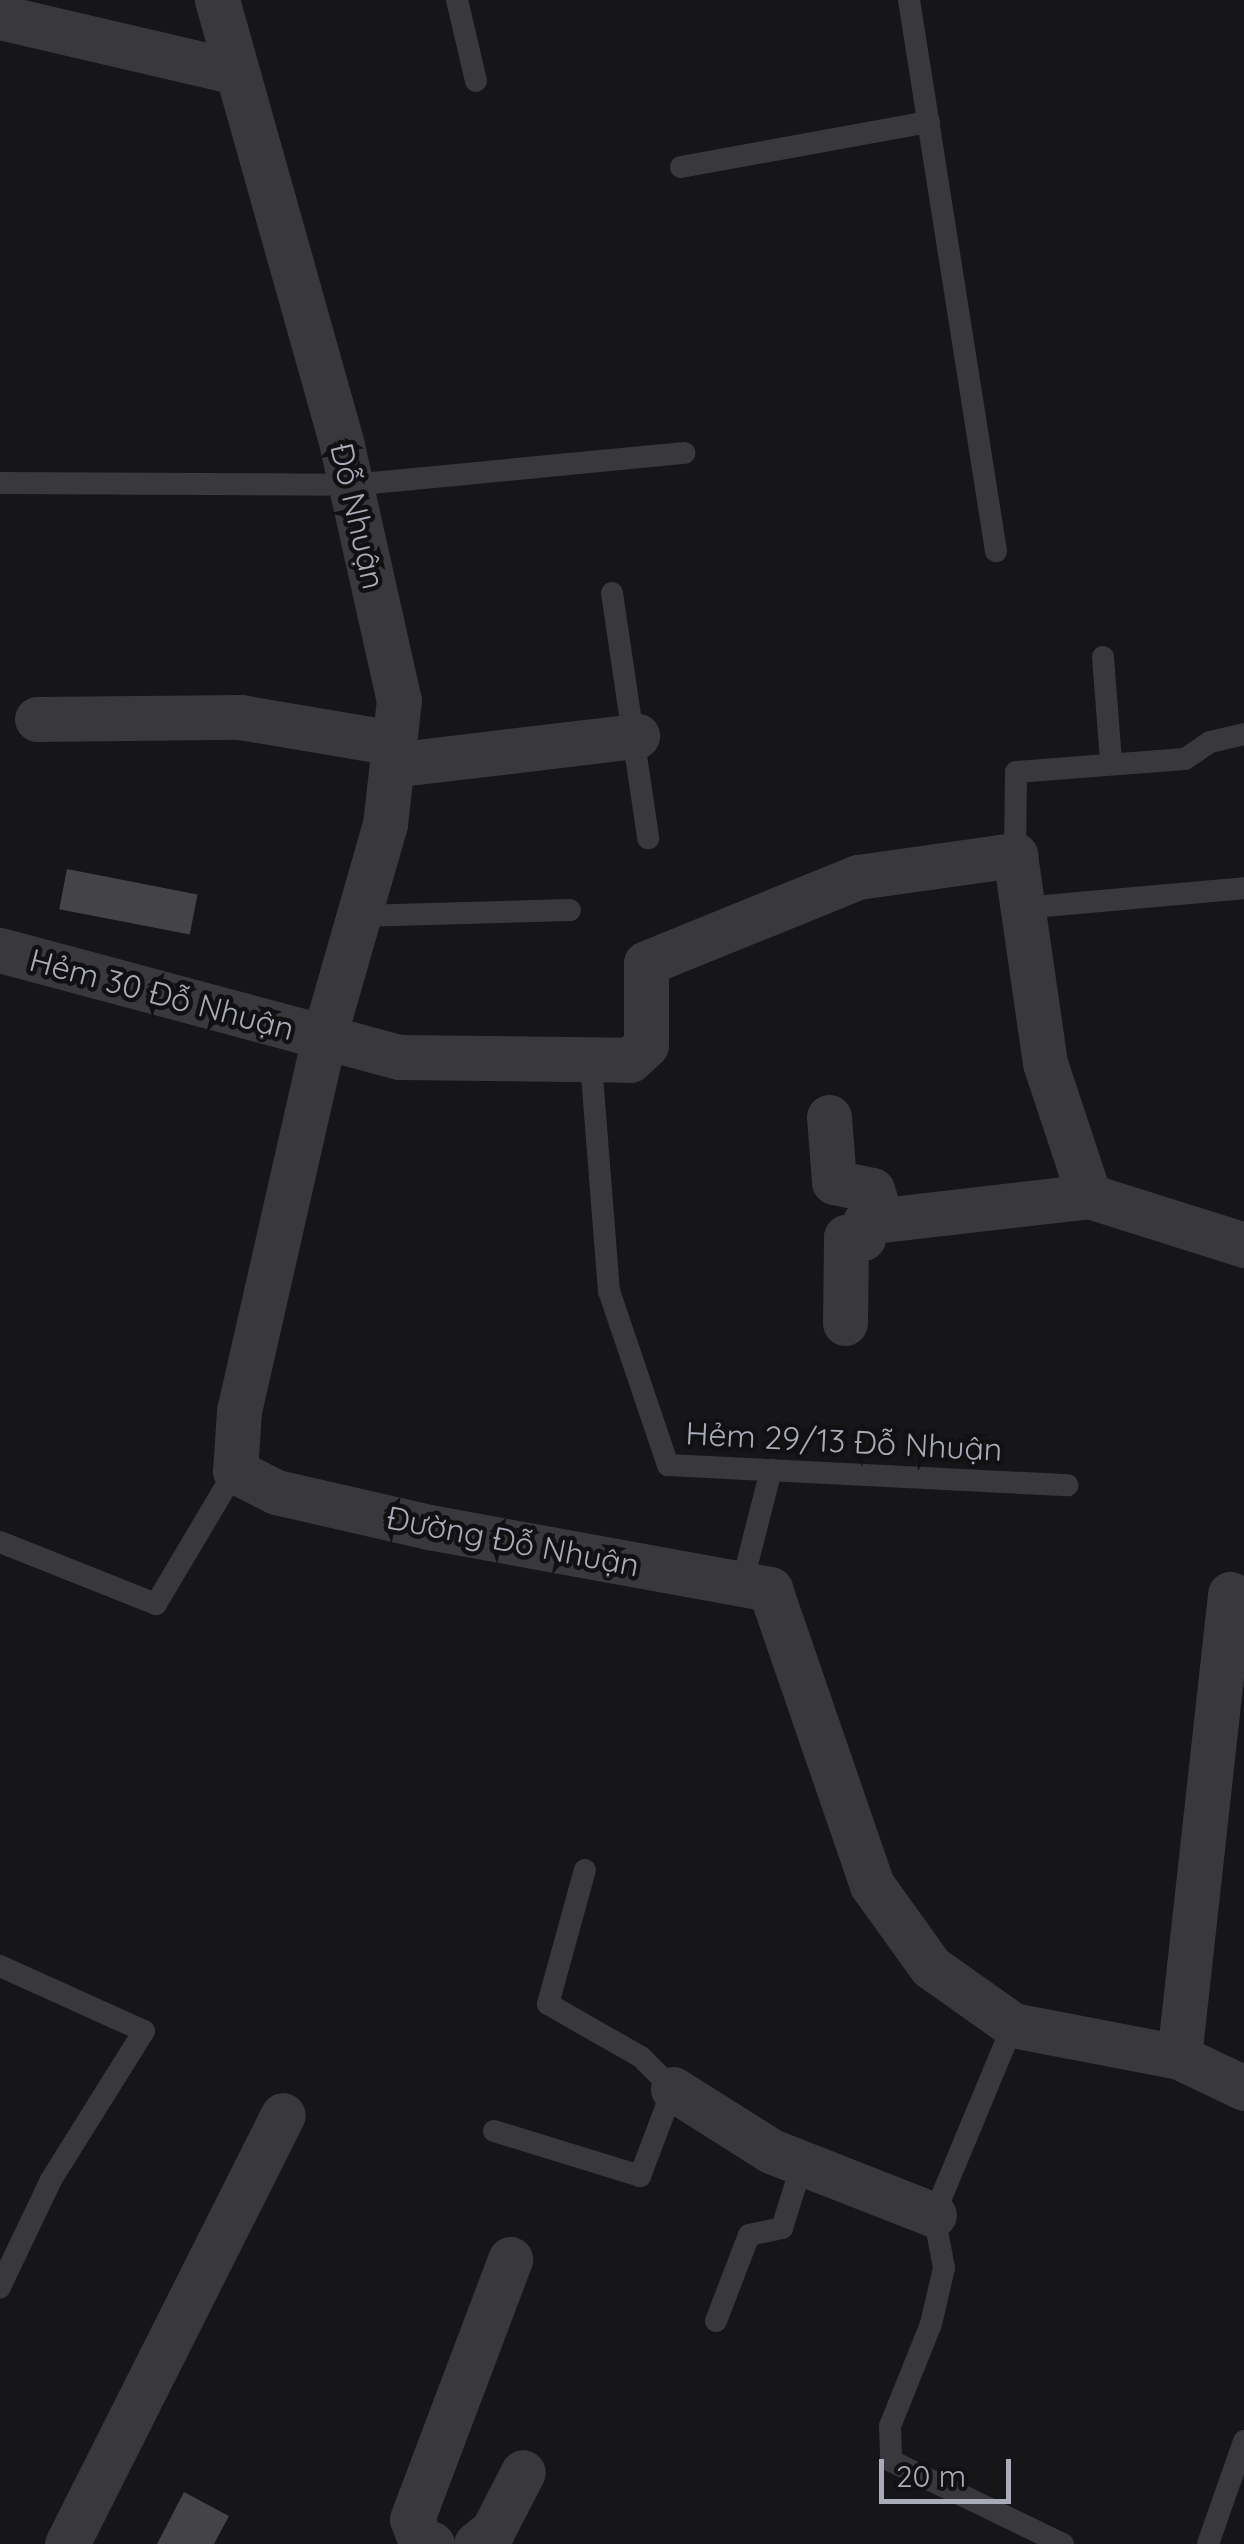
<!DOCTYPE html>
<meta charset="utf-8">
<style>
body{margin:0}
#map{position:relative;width:1244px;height:2544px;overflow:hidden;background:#161618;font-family:Quicksand,sans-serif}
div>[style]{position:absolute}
.building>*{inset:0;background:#434348;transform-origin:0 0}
.service>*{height:22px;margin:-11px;padding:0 11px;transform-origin:11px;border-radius:11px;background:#38383d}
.minor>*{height:45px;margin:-22.5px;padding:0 22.5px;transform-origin:22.5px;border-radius:22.5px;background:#38383d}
span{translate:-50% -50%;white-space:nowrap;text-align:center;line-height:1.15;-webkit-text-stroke:9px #111113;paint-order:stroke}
.street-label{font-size:32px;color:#a9acb7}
.scale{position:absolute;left:879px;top:2459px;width:132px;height:45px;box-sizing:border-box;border:5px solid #a9acb7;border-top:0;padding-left:12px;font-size:30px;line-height:35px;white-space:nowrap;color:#a9acb7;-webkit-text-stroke:8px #111113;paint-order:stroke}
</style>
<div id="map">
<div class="building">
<i style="left:67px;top:869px;width:133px;height:41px;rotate:11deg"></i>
<i style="clip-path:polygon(184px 2492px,229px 2516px,214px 2544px,157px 2544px)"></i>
</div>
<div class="service">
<i style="left:457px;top:0;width:83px;rotate:76.8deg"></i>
<i style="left:909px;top:0;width:558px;rotate:81.03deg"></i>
<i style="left:681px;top:167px;width:252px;rotate:-10.3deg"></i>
<i style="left:0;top:483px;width:351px;rotate:0.3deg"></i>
<i style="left:351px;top:485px;width:335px;rotate:-5.5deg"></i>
<i style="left:612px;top:593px;width:248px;rotate:81.6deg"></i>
<i style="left:1103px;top:657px;width:105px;rotate:85.6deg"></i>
<i style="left:1015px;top:855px;width:83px;rotate:-89.3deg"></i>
<i style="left:1016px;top:772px;width:169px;rotate:-4.4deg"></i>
<i style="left:1185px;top:759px;width:30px;rotate:-34deg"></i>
<i style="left:1210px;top:742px;width:35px;rotate:-13deg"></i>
<i style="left:1022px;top:908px;width:223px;rotate:-5.1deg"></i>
<i style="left:358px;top:916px;width:212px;rotate:-1.6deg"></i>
<i style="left:591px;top:1063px;width:229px;rotate:85.5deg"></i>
<i style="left:609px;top:1291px;width:184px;rotate:71.3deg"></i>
<i style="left:668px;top:1465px;width:400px;rotate:2.9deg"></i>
<i style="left:0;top:1542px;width:168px;rotate:21.7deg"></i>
<i style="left:156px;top:1604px;width:155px;rotate:-59.3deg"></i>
<i style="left:742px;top:1584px;width:118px;rotate:-75.7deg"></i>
<i style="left:0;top:1966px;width:158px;rotate:24.3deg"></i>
<i style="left:144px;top:2031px;width:176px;rotate:122deg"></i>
<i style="left:51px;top:2180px;width:119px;rotate:115.5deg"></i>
<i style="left:1013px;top:2025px;width:206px;rotate:112.6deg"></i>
<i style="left:934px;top:2215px;width:54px;rotate:79.3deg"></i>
<i style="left:944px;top:2268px;width:57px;rotate:103.1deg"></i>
<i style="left:931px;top:2324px;width:110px;rotate:111.9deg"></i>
<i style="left:890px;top:2426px;width:35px;rotate:88deg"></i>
<i style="left:891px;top:2461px;width:191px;rotate:25.8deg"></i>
<i style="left:494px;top:2131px;width:153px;rotate:17.1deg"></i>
<i style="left:640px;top:2176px;width:93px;rotate:-69.2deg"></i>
<i style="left:673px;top:2089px;width:45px;rotate:-135deg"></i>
<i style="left:641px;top:2057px;width:107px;rotate:-150.3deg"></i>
<i style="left:548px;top:2004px;width:139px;rotate:-74.6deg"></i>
<i style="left:716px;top:2321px;width:92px;rotate:-69deg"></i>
<i style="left:749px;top:2235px;width:34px;rotate:-12deg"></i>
<i style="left:782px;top:2228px;width:67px;rotate:-72.6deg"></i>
<i style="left:1208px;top:2544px;width:109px;rotate:-70.7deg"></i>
</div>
<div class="minor">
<i style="left:217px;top:0;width:463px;rotate:74.3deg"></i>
<i style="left:342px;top:446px;width:260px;rotate:77.4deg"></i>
<i style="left:399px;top:700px;width:125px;rotate:96.4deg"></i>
<i style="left:385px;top:824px;width:222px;rotate:106deg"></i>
<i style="left:324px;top:1037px;width:384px;rotate:102.8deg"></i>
<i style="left:239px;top:1411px;width:60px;rotate:93.8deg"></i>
<i style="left:235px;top:1471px;width:46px;rotate:27.1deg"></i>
<i style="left:276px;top:1492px;width:157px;rotate:12.9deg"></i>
<i style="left:429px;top:1527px;width:347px;rotate:10.3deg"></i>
<i style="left:770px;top:1589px;width:313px;rotate:71deg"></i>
<i style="left:872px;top:1885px;width:101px;rotate:54.3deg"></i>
<i style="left:931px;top:1967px;width:100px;rotate:35.3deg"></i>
<i style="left:1013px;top:2025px;width:169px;rotate:10.9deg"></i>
<i style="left:1179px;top:2057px;width:72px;rotate:25.5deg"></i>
<i style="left:0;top:17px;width:242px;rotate:13.1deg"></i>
<i style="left:37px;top:719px;width:203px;rotate:-0.6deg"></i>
<i style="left:240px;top:717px;width:156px;rotate:9.6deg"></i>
<i style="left:392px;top:765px;width:247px;rotate:-6.8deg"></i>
<i style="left:0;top:950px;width:413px;rotate:15deg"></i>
<i style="left:399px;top:1057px;width:231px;rotate:0.7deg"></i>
<i style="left:630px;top:1060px;width:22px;rotate:-43deg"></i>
<i style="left:646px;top:1045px;width:82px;rotate:-90deg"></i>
<i style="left:646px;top:963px;width:229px;rotate:-22.1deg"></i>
<i style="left:858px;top:877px;width:159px;rotate:-8deg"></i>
<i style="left:1015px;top:855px;width:210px;rotate:81.8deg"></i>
<i style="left:1045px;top:1063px;width:140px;rotate:71.7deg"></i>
<i style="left:1089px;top:1196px;width:163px;rotate:17.5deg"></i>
<i style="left:829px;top:1117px;width:65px;rotate:85.6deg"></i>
<i style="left:834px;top:1182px;width:39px;rotate:12deg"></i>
<i style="left:872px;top:1190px;width:28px;rotate:71deg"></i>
<i style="left:845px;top:1323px;width:86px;rotate:-89.3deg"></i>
<i style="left:846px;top:1237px;width:17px;rotate:3deg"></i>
<i style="left:863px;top:1238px;width:16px;rotate:-83deg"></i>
<i style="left:865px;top:1222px;width:226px;rotate:-6.6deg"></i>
<i style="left:1179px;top:2057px;width:466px;rotate:-83.7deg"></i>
<i style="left:673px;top:2089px;width:116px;rotate:32.3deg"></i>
<i style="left:771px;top:2151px;width:175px;rotate:21.4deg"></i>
<i style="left:67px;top:2544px;width:480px;rotate:-63.3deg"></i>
<i style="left:432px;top:2544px;width:13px;rotate:-162deg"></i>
<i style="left:420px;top:2540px;width:22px;rotate:-111deg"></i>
<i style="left:412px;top:2519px;width:278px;rotate:-69.3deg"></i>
<i style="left:476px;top:2544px;width:22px;rotate:-39deg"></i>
<i style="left:493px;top:2530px;width:65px;rotate:-62.7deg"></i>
</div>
<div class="street-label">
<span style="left:358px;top:516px;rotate:77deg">Đỗ Nhuận</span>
<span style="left:162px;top:994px;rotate:15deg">Hẻm 30 Đỗ Nhuận</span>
<span style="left:844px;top:1441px;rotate:3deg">Hẻm 29/13 Đỗ Nhuận</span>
<span style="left:513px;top:1541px;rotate:11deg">Đường Đỗ Nhuận</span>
</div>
<div class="scale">20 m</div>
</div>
